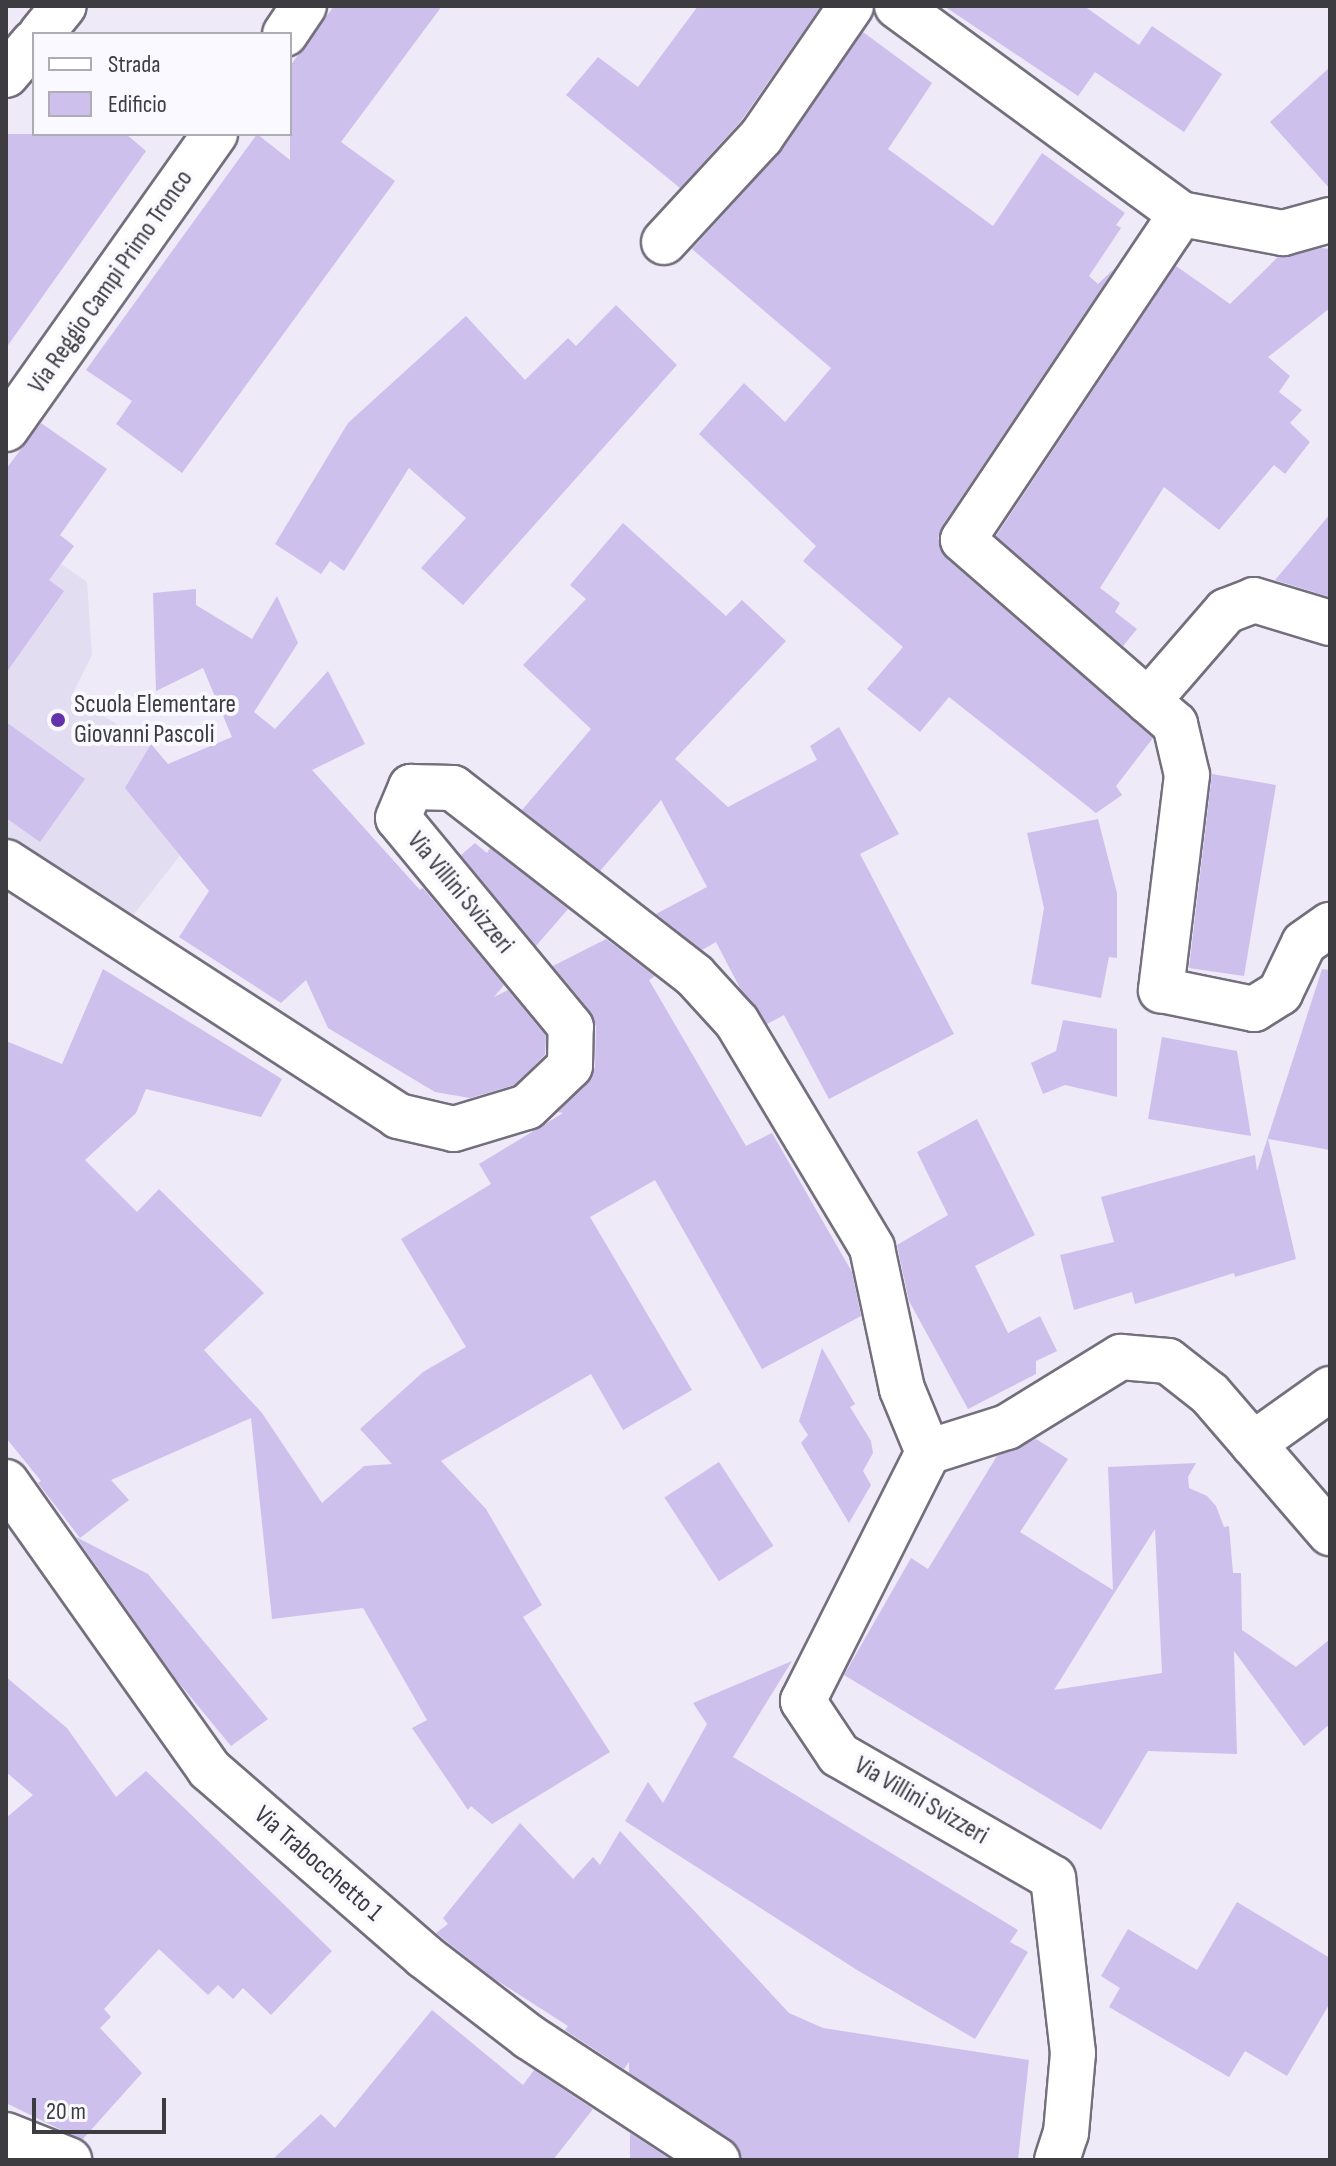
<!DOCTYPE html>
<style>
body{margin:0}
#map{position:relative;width:1336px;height:2166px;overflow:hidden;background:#eeeaf8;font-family:"Sofia Sans Condensed",sans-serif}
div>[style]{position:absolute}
.built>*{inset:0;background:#e2ddf1}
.building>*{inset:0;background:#cdc0ed;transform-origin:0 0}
.roads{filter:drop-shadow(2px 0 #736f7c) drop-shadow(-2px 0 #736f7c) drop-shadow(0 2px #736f7c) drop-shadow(0 -2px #736f7c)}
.minor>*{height:44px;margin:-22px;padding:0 22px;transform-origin:22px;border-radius:22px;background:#fff}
.tertiary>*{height:44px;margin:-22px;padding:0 22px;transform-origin:22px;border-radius:22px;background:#fff}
.dots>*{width:22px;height:22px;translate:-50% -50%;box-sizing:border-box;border:4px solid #faf9ff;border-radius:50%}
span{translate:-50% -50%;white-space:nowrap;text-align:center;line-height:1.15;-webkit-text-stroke:8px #faf9ff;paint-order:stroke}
.street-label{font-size:26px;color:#3d3c41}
.poi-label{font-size:26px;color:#3d3c41}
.left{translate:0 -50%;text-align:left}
.frame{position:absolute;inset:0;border:8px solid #3d3c41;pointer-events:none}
.legend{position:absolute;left:32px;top:32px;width:260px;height:104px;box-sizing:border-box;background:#faf9ff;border:2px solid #aeadb3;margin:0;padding:10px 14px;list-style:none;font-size:24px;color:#3d3c41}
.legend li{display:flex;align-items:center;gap:16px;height:40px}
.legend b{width:40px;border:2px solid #aeadb3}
.scale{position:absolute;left:32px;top:2098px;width:134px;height:36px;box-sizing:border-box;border:4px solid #3d3c41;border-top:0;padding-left:10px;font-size:24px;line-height:28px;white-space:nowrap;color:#3d3c41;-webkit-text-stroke:6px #faf9ff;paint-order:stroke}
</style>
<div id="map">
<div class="built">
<i style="clip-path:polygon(6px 526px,87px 582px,92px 655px,72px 695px,150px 746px,211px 816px,131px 918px,6px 839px)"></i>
</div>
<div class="building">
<i style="clip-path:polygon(334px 6px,442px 6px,341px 142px,395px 181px,182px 473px,116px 424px,132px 401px,86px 370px,257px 134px,290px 160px,290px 66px)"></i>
<i style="clip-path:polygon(698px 6px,821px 6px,741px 121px,680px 188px,566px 95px,598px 57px,638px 87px)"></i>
<i style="clip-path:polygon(944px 6px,1084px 6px,1139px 45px,1152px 26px,1222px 74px,1184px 132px,1095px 72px,1078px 96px)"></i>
<i style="clip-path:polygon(863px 32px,932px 83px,888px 149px,993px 226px,1042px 153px,1125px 213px,1116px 225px,1121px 228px,1089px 276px,1098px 284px,1115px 268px,942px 526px,938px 538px,947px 559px,1153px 738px,1116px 786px,1122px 795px,1096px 813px,949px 697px,920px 732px,867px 689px,903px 647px,803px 561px,816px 546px,699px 434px,744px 383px,785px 422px,831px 368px,692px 249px,781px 151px)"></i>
<i style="clip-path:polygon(1330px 67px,1330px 189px,1270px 122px)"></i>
<i style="clip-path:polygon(6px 134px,126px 134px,146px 151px,6px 348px)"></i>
<i style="clip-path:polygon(1321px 248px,1330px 249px,1330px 308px,1268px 357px,1290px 376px,1279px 392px,1302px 410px,1290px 423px,1310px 442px,1285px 474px,1274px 465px,1219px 530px,1164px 487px,1100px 588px,1120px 603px,1115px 612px,1137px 629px,1123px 646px,996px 536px,1176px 266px,1230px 304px,1278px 257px)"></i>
<i style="clip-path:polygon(616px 305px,677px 365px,463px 605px,421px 568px,466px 518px,409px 468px,344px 571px,330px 561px,321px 574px,275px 544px,348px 423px,466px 316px,525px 380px,568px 338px,576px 346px)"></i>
<i style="clip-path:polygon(41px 423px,107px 469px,60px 535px,74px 546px,49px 580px,64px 591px,6px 673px,6px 469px)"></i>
<i style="clip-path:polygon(1330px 514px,1330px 597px,1275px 580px,1297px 554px)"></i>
<i style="clip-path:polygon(623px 523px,726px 616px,742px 600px,786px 641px,675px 759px,728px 807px,817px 760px,810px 746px,839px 727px,899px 834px,860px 854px,954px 1034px,829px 1099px,784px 1015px,767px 1024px,741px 990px,716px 942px,702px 950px,656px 914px,707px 887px,661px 800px,600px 871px,522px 810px,591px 729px,523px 665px,586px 599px,570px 585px)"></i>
<i style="clip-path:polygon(196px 589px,196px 605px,252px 639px,277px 596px,298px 643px,254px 712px,275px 729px,328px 671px,365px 744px,312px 770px,420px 890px,423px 888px,504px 985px,494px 997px,508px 990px,546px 1036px,545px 1055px,514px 1085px,470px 1098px,435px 1092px,328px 1028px,306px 980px,281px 1003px,179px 937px,209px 891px,125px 788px,151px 744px,168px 764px,232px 737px,203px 668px,156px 691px,153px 593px)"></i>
<i style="clip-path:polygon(6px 722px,85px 779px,40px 842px,6px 818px)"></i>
<i style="clip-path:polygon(1212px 774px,1276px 785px,1244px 976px,1189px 968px)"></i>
<i style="clip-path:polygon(1098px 819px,1117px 893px,1117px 958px,1109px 957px,1101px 998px,1031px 984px,1044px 908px,1027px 833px)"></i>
<i style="clip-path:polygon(475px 843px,487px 853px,490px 848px,568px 909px,536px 946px,461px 855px)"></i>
<i style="clip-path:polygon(606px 939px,655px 976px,649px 980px,746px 1146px,772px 1133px,852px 1272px,861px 1316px,762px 1369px,655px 1180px,590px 1217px,692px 1390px,623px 1430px,591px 1374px,441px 1461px,486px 1509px,542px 1605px,523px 1617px,610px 1752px,492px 1824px,471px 1806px,468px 1810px,412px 1728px,427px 1720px,363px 1608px,272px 1619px,251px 1418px,111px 1480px,129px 1500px,80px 1538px,38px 1483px,41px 1481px,6px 1438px,6px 1041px,62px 1064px,103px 969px,282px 1079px,261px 1117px,146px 1089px,136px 1113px,85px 1160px,137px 1212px,159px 1189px,264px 1293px,204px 1350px,262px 1413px,322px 1503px,364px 1466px,392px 1464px,360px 1429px,423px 1372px,466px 1347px,401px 1239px,491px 1184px,479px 1164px,563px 1113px,558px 1112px,588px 1083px,595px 1067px,596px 1027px,590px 1011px,553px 966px)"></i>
<i style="clip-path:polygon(1322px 969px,1330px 970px,1330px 1150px,1268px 1139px,1296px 1259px,1235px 1277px,1234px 1273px,1135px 1304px,1132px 1292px,1074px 1310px,1060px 1255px,1114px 1242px,1101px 1197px,1255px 1155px,1257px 1171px)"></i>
<i style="clip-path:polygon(1063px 1020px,1117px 1029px,1117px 1097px,1065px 1085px,1043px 1094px,1031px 1063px,1056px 1051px)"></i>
<i style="clip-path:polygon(1162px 1037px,1237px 1051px,1251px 1136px,1148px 1119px)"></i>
<i style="clip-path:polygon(977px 1119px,1035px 1235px,975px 1266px,1008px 1333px,1040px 1316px,1057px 1351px,1036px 1361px,1036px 1374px,968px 1409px,909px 1301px,897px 1245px,948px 1215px,917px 1152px)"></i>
<i style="clip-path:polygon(822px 1348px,855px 1404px,850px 1407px,871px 1441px,873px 1453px,863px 1471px,871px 1485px,849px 1523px,801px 1443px,808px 1435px,799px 1421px)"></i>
<i style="clip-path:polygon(evenodd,1036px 1439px,1068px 1459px,1020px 1532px,1113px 1590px,1108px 1467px,1196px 1463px,1188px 1477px,1189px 1488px,1207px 1496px,1216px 1506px,1224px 1527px,1229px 1526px,1233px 1573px,1241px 1573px,1242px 1630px,1296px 1667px,1330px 1639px,1330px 1724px,1304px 1746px,1234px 1651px,1237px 1754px,1148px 1751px,1101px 1830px,844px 1675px,911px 1558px,928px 1569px,997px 1456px,1036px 1439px,1155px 1529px,1162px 1673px,1054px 1690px,1115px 1592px,1155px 1529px)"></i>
<i style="left:719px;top:1462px;width:100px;height:65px;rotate:57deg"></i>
<i style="clip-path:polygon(76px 1537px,148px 1574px,268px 1719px,231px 1746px,175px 1678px)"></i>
<i style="clip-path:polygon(792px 1661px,733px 1757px,1018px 1930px,1010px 1942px,1028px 1952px,975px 2039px,857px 1970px,625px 1821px,648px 1782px,663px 1803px,707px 1724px,693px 1703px)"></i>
<i style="clip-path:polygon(6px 1677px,67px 1728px,116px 1797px,146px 1771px,332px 1951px,271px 2015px,243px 1988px,233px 1999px,218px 1985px,208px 1995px,159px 1949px,104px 2009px,111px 2017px,100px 2028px,142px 2073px,82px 2140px,6px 2103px,6px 1818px,33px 1795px,6px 1772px)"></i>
<i style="clip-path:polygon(520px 1823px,573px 1879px,593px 1857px,600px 1865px,620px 1831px,789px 2013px,823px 2028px,1029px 2060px,1018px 2160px,742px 2160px,739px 2148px,731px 2140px,629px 2073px,629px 2062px,624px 2069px,565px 2030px,568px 2026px,493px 1978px,436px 1933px,448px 1924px,443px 1918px)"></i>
<i style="clip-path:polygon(1237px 1902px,1330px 1958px,1330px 2003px,1287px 2076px,1245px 2051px,1229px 2077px,1109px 2007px,1120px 1988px,1101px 1976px,1128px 1929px,1197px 1970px)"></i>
<i style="clip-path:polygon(432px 2010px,523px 2085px,534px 2070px,593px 2109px,553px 2160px,272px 2160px,321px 2114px,335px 2128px)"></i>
<i style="clip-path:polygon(630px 2133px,671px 2160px,630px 2160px)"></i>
</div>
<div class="roads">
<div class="minor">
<i style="left:897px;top:6px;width:352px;rotate:36.2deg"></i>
<i style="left:1181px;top:214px;width:104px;rotate:10.6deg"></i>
<i style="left:1283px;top:233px;width:49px;rotate:-15.5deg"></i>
<i style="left:41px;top:34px;width:36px;rotate:-51deg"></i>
<i style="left:6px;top:75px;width:43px;rotate:-49.7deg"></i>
<i style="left:1181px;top:214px;width:392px;rotate:123.8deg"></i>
<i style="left:963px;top:540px;width:281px;rotate:41deg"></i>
<i style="left:1175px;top:724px;width:52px;rotate:76.8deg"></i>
<i style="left:1187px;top:775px;width:217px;rotate:96.9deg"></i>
<i style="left:1161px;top:990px;width:95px;rotate:11.5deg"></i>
<i style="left:1254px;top:1009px;width:31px;rotate:-32deg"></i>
<i style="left:1280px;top:993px;width:55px;rotate:-64.4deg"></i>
<i style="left:1304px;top:943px;width:32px;rotate:-35deg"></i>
<i style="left:664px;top:242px;width:143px;rotate:-47.3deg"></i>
<i style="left:761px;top:137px;width:159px;rotate:-55.5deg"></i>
<i style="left:1148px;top:701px;width:119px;rotate:-49.1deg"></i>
<i style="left:1226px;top:611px;width:30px;rotate:-21deg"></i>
<i style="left:1254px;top:600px;width:79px;rotate:16.8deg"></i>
<i style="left:6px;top:862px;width:467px;rotate:32.9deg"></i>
<i style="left:398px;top:1116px;width:57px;rotate:13.1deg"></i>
<i style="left:454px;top:1129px;width:76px;rotate:-16.8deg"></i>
<i style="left:527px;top:1107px;width:59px;rotate:-43.6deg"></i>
<i style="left:570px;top:1066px;width:39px;rotate:-89deg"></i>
<i style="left:571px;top:1027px;width:271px;rotate:-129.6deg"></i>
<i style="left:398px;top:818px;width:34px;rotate:-67deg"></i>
<i style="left:411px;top:787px;width:42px;rotate:1.4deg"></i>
<i style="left:453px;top:788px;width:306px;rotate:37.8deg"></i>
<i style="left:695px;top:976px;width:62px;rotate:47.6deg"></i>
<i style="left:737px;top:1022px;width:263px;rotate:59.1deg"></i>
<i style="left:872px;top:1248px;width:144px;rotate:78deg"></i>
<i style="left:902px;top:1389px;width:68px;rotate:67.6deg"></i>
<i style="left:1253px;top:1444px;width:95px;rotate:-35.5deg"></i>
<i style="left:6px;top:1482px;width:352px;rotate:54.7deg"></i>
<i style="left:209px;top:1769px;width:285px;rotate:41deg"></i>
<i style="left:424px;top:1956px;width:133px;rotate:37.6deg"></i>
<i style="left:529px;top:2037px;width:225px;rotate:33.2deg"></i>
<i style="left:6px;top:2135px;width:68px;rotate:21.6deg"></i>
<i style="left:1057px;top:2160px;width:28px;rotate:-72deg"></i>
<i style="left:1066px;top:2133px;width:80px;rotate:-85deg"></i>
<i style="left:1073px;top:2053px;width:176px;rotate:-96.5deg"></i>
<i style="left:1053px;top:1878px;width:247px;rotate:-150.1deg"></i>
<i style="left:839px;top:1755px;width:65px;rotate:-123.7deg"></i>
<i style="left:803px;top:1701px;width:279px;rotate:-63.3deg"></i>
<i style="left:928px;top:1452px;width:83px;rotate:-17.6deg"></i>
<i style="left:1007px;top:1427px;width:134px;rotate:-31.6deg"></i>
<i style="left:1121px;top:1357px;width:47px;rotate:4.9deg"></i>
<i style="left:1168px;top:1361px;width:53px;rotate:38.2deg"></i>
<i style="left:1210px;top:1394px;width:184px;rotate:49.2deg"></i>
</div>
<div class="tertiary">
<i style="left:285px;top:34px;width:34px;rotate:-56deg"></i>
<i style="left:6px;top:429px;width:362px;rotate:-54.7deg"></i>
</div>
</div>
<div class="dots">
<i style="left:58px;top:720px;background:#6433aa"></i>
</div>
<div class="street-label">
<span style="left:111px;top:282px;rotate:-55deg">Via Reggio Campi Primo Tronco</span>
<span style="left:460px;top:893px;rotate:50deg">Via Villini Svizzeri</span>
<span style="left:921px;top:1801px;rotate:30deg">Via Villini Svizzeri</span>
<span style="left:318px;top:1864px;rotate:41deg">Via Trabocchetto 1</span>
</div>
<div class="poi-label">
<span class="left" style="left:74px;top:720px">Scuola Elementare<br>Giovanni Pascoli</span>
</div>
<div class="frame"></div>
<ul class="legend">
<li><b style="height:10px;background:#fff"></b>Strada</li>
<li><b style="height:22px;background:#cdc0ed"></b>Edificio</li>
</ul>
<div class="scale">20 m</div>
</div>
